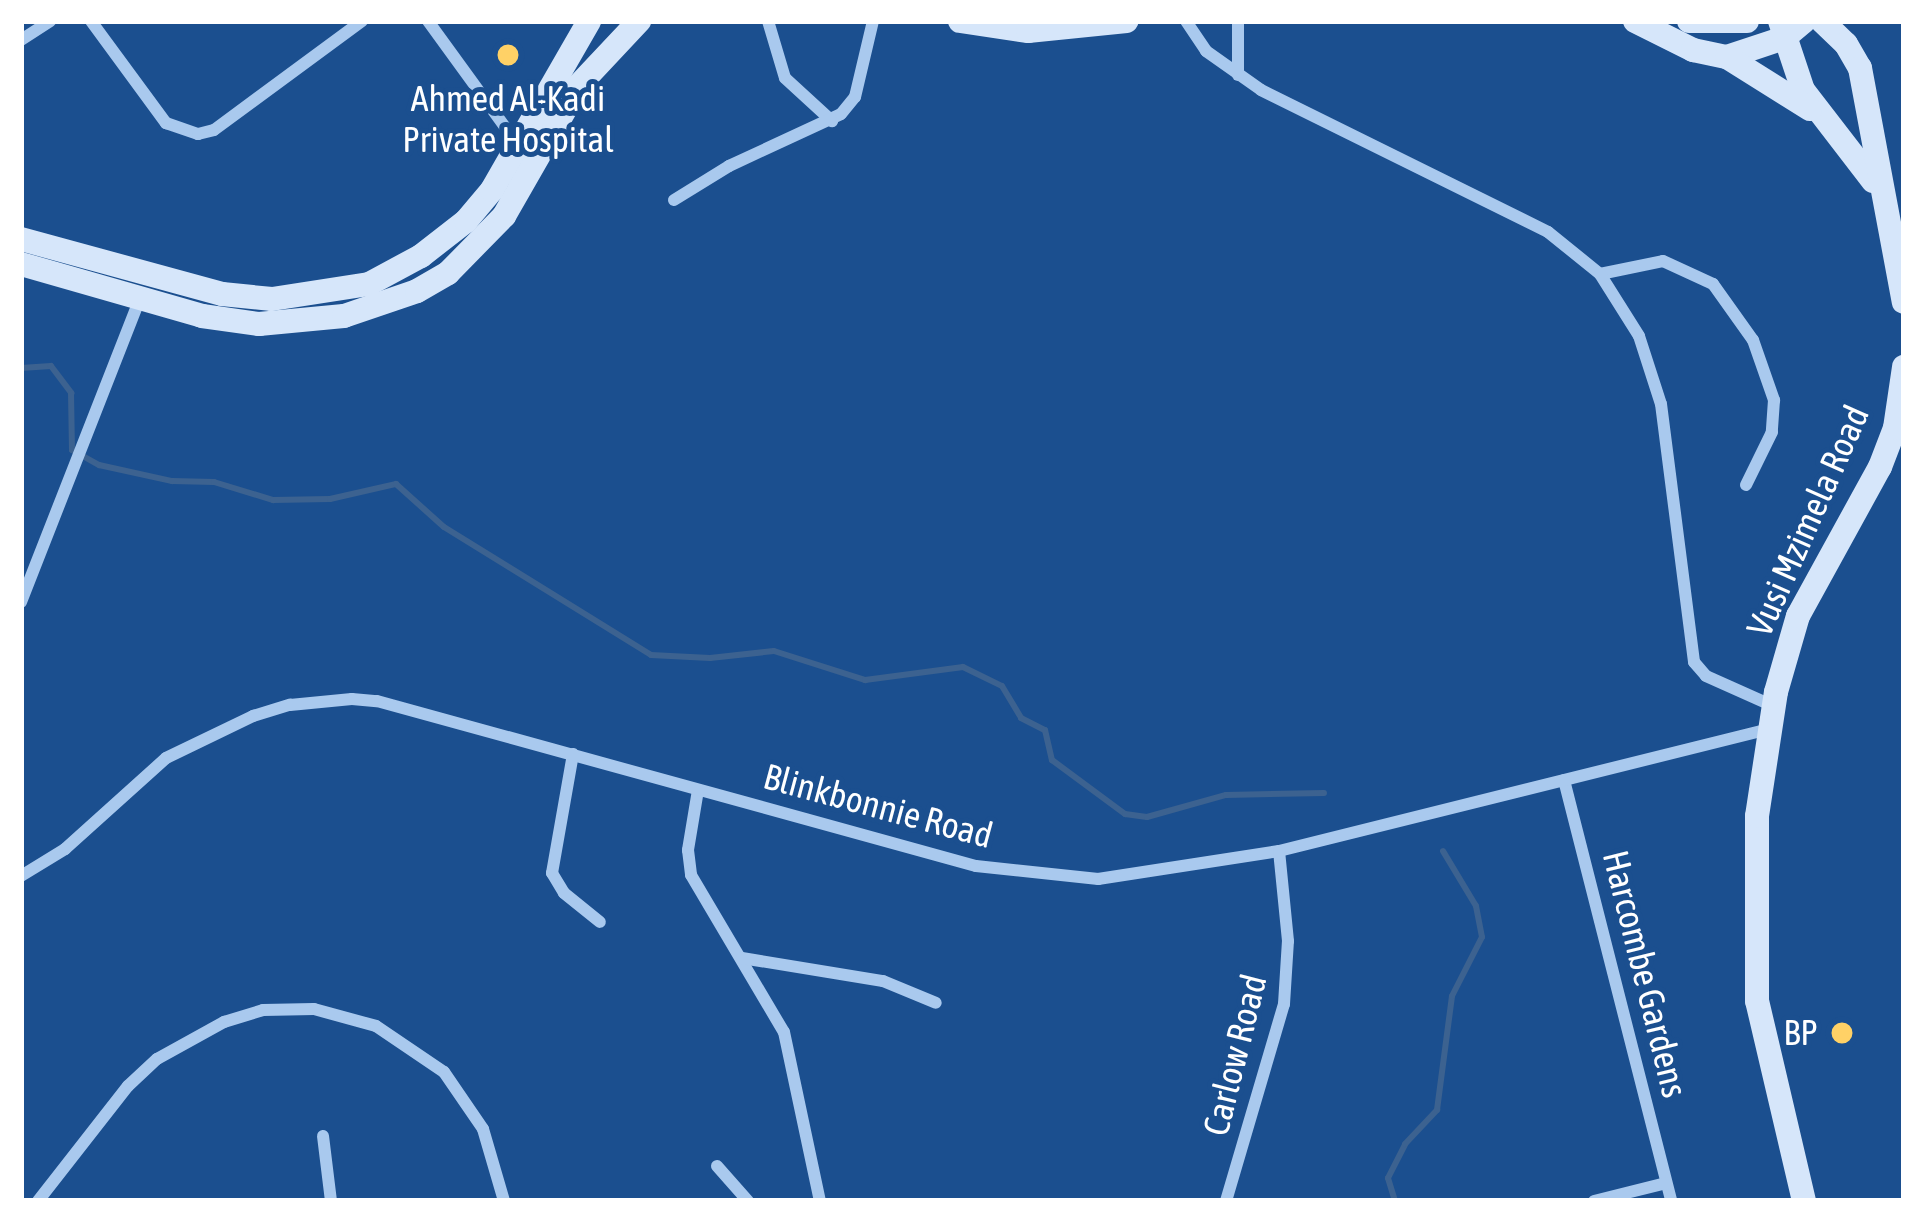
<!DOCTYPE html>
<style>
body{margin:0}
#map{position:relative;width:1925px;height:1222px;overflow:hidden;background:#1b4f8f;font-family:"Asap Condensed",sans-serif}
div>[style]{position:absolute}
.stream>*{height:6px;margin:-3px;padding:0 3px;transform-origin:3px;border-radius:3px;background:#3c6290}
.minor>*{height:12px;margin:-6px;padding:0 6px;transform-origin:6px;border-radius:6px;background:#a9c9ee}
.secondary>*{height:24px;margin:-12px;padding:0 12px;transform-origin:12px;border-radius:12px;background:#d6e6fa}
.dots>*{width:33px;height:33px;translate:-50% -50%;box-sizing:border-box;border:6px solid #1b4f8f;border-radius:50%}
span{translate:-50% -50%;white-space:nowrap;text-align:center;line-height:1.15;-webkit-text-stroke:10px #1b4f8f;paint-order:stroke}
.poi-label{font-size:36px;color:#fff}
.right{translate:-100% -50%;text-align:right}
.street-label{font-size:36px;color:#fff}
.frame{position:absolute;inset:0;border:24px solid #fff;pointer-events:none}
</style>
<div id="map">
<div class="stream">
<i style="left:21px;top:368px;width:30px;rotate:-4deg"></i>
<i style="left:51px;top:366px;width:34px;rotate:53deg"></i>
<i style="left:71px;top:393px;width:57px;rotate:89deg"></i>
<i style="left:72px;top:450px;width:31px;rotate:29deg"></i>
<i style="left:99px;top:465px;width:75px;rotate:12.4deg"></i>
<i style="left:172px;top:481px;width:42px;rotate:1.4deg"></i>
<i style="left:214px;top:482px;width:62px;rotate:17deg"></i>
<i style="left:273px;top:500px;width:57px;rotate:-1deg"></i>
<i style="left:330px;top:499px;width:68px;rotate:-12.8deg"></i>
<i style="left:396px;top:484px;width:64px;rotate:41.9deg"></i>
<i style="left:444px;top:527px;width:243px;rotate:31.7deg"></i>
<i style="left:651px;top:655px;width:59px;rotate:2.9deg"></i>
<i style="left:710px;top:658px;width:64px;rotate:-6.2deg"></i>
<i style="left:774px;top:651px;width:96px;rotate:17.7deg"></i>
<i style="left:865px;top:680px;width:99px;rotate:-7.6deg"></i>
<i style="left:963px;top:667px;width:43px;rotate:26deg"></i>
<i style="left:1002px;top:686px;width:37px;rotate:59deg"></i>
<i style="left:1021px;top:718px;width:27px;rotate:27deg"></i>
<i style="left:1045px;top:730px;width:31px;rotate:77deg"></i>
<i style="left:1052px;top:760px;width:91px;rotate:36.5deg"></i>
<i style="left:1125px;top:814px;width:22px;rotate:8deg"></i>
<i style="left:1147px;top:817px;width:82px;rotate:-15.6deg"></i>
<i style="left:1226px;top:795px;width:98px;rotate:-1.2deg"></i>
<i style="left:1395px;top:1201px;width:24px;rotate:-107deg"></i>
<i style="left:1388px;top:1178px;width:38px;rotate:-63deg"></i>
<i style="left:1405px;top:1144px;width:47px;rotate:-46.7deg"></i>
<i style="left:1437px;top:1110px;width:115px;rotate:-82.5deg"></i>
<i style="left:1452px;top:996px;width:66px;rotate:-63deg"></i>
<i style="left:1482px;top:937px;width:32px;rotate:-101deg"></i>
<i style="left:1476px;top:906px;width:64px;rotate:-121deg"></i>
</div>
<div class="minor">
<i style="left:91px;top:21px;width:127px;rotate:53.7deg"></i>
<i style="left:166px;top:123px;width:34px;rotate:19deg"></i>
<i style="left:198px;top:134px;width:16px;rotate:-14deg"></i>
<i style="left:214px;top:130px;width:184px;rotate:-36.4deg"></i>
<i style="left:428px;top:21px;width:153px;rotate:54deg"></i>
<i style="left:768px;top:21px;width:59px;rotate:73.4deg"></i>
<i style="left:785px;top:78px;width:64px;rotate:42.5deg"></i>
<i style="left:1186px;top:21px;width:36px;rotate:56deg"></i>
<i style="left:1206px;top:51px;width:67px;rotate:35.3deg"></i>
<i style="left:1261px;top:90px;width:320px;rotate:26.3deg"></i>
<i style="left:1548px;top:232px;width:67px;rotate:38.9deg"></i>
<i style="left:1600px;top:274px;width:64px;rotate:-11.7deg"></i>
<i style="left:1663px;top:261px;width:55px;rotate:24.7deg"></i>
<i style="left:1713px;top:284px;width:69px;rotate:54.5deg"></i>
<i style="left:1753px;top:340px;width:64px;rotate:70.7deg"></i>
<i style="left:1774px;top:400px;width:32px;rotate:94deg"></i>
<i style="left:1772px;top:432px;width:59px;rotate:116.1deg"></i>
<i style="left:1238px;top:21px;width:54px;rotate:90deg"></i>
<i style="left:21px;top:40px;width:35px;rotate:-33deg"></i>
<i style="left:674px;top:200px;width:65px;rotate:-31.7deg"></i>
<i style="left:729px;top:166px;width:123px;rotate:-24.9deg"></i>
<i style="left:841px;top:114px;width:22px;rotate:-51deg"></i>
<i style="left:855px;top:97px;width:78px;rotate:-76.7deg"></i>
<i style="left:1600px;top:274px;width:73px;rotate:57.8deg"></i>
<i style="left:1639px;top:336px;width:71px;rotate:72.1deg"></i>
<i style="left:1661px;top:404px;width:260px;rotate:82.7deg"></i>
<i style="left:1694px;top:662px;width:18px;rotate:49deg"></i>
<i style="left:1706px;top:676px;width:73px;rotate:24.1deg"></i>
<i style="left:21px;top:602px;width:326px;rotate:-68.6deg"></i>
<i style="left:573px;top:754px;width:121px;rotate:100deg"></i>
<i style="left:552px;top:873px;width:23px;rotate:59deg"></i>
<i style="left:564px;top:893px;width:46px;rotate:38.9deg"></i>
<i style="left:1564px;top:780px;width:434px;rotate:75.7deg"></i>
<i style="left:698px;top:790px;width:61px;rotate:99.5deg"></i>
<i style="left:688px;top:850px;width:25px;rotate:83deg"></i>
<i style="left:691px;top:875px;width:182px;rotate:59.4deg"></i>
<i style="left:784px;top:1032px;width:173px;rotate:78deg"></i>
<i style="left:21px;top:876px;width:52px;rotate:-31.5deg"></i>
<i style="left:65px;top:849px;width:136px;rotate:-42deg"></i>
<i style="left:166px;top:758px;width:97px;rotate:-25.8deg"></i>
<i style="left:253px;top:716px;width:39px;rotate:-17deg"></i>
<i style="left:290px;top:705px;width:62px;rotate:-5.5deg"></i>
<i style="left:352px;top:699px;width:25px;rotate:5deg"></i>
<i style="left:377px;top:701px;width:621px;rotate:15.4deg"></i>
<i style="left:976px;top:866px;width:123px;rotate:6.1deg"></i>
<i style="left:1098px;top:879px;width:183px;rotate:-8.8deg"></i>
<i style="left:1279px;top:851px;width:505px;rotate:-13.98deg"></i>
<i style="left:742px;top:958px;width:143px;rotate:9.3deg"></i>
<i style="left:883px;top:981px;width:57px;rotate:22.5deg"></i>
<i style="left:323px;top:1136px;width:65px;rotate:83deg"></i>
<i style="left:717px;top:1166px;width:47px;rotate:48.5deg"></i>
<i style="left:38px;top:1201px;width:146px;rotate:-52deg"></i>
<i style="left:128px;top:1086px;width:40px;rotate:-43deg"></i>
<i style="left:157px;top:1059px;width:77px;rotate:-28.9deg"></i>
<i style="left:224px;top:1022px;width:41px;rotate:-17.1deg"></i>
<i style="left:263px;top:1010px;width:51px;rotate:-1.1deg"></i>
<i style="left:314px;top:1009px;width:64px;rotate:15.3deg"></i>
<i style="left:376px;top:1026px;width:82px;rotate:34.1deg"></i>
<i style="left:444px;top:1072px;width:69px;rotate:55.6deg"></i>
<i style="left:483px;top:1129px;width:75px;rotate:73.7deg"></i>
<i style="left:1226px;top:1201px;width:205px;rotate:-73.6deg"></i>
<i style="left:1284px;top:1004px;width:63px;rotate:-86.4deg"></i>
<i style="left:1288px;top:941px;width:90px;rotate:-95.7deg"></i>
<i style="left:1594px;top:1201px;width:74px;rotate:-14deg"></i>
</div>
<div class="secondary">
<i style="left:960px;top:21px;width:69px;rotate:8.4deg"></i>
<i style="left:1028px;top:31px;width:99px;rotate:-5.8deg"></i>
<i style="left:1635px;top:21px;width:65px;rotate:26.6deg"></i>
<i style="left:1693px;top:50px;width:35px;rotate:12deg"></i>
<i style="left:1727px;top:57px;width:60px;rotate:-18.4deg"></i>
<i style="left:1784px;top:38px;width:26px;rotate:-40deg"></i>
<i style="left:1689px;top:21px;width:58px"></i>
<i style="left:1780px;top:21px;width:73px;rotate:71.6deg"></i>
<i style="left:1803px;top:90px;width:115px;rotate:52.4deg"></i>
<i style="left:1822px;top:21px;width:33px;rotate:44deg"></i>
<i style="left:1846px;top:44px;width:28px;rotate:60deg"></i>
<i style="left:1860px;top:68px;width:238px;rotate:79.4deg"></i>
<i style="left:1727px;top:57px;width:98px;rotate:32.1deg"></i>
<i style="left:21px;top:239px;width:208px;rotate:15.3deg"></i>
<i style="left:222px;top:294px;width:50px;rotate:5.7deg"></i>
<i style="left:272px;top:299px;width:98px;rotate:-8.8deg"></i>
<i style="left:369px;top:284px;width:59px;rotate:-28.3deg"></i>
<i style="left:421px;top:256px;width:57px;rotate:-37.9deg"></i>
<i style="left:466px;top:221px;width:40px;rotate:-50deg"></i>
<i style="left:492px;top:190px;width:195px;rotate:-60.1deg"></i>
<i style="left:21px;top:264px;width:188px;rotate:16deg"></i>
<i style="left:202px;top:316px;width:58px;rotate:8deg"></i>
<i style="left:259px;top:324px;width:85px;rotate:-5.4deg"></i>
<i style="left:344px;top:316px;width:77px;rotate:-18.9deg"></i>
<i style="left:417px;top:291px;width:36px;rotate:-30deg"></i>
<i style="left:448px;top:273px;width:80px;rotate:-45.5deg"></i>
<i style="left:504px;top:216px;width:151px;rotate:-60.2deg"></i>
<i style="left:579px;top:85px;width:88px;rotate:-46.8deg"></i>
<i style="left:1804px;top:1201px;width:205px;rotate:-103.2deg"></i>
<i style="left:1757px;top:1001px;width:185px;rotate:-90deg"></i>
<i style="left:1757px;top:816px;width:125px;rotate:-81.3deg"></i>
<i style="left:1776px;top:692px;width:79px;rotate:-73.9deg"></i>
<i style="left:1798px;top:616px;width:170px;rotate:-61.2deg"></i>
<i style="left:1880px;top:467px;width:42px;rotate:-69deg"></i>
<i style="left:1895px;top:428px;width:62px;rotate:-81.6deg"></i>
</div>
<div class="dots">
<i style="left:508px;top:55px;background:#ffd166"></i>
<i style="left:1842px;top:1033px;background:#ffd166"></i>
</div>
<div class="poi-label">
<span style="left:508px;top:119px">Ahmed Al-Kadi<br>Private Hospital</span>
<span class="right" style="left:1818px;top:1033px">BP</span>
</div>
<div class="street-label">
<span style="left:1808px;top:521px;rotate:-66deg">Vusi Mzimela Road</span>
<span style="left:878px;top:806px;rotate:15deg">Blinkbonnie Road</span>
<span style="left:1645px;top:974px;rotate:76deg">Harcombe Gardens</span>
<span style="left:1235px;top:1055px;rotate:-76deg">Carlow Road</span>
</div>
<div class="frame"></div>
</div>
